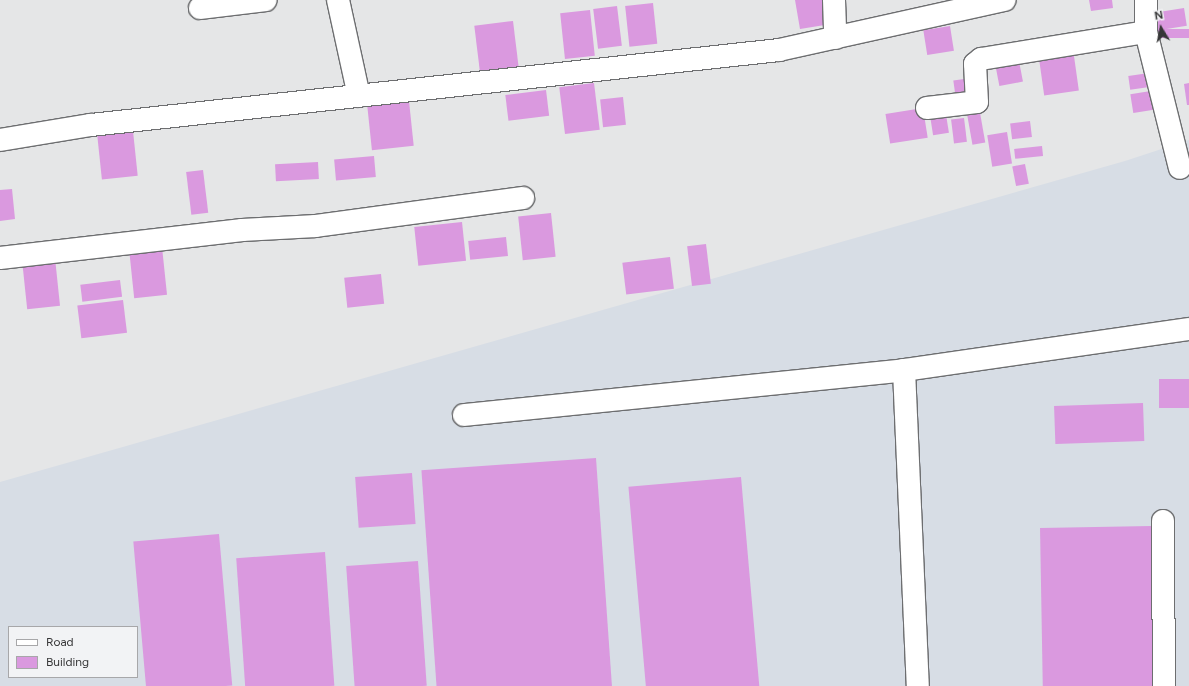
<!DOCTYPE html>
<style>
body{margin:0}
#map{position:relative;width:1189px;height:686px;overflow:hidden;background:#e5e6e7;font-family:Figtree,sans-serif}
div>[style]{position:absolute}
.built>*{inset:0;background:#d7dde5}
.building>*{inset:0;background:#da99df;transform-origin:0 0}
.roads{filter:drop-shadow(1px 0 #6d6e70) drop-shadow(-1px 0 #6d6e70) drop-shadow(0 1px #6d6e70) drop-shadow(0 -1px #6d6e70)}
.minor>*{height:22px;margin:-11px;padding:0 11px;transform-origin:11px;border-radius:11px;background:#fff}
span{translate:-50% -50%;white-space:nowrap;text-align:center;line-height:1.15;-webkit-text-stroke:3.5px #f2f3f5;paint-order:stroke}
.legend{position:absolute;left:8px;top:626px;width:130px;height:52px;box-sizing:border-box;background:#f2f3f5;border:1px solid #a7a7a9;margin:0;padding:5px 7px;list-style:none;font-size:12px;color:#363637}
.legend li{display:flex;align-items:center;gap:8px;height:20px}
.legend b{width:20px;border:1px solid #a7a7a9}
.north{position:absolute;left:1141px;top:8px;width:40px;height:40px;-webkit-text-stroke:3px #f2f3f5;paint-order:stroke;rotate:350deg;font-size:11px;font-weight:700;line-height:16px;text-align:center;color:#363637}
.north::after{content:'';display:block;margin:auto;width:14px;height:18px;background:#363637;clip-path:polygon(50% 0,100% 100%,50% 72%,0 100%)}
</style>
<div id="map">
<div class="built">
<i style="clip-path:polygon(evenodd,1189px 140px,1189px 686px,0 686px,0 482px,1125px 161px,1189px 140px,9px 627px,137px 627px,137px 677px,9px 677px,9px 627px)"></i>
</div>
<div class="building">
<i style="clip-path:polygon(795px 0,827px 0,831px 24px,800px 29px)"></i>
<i style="clip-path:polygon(1089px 0,1112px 0,1113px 8px,1091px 11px)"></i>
<i style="left:653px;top:3px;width:41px;height:28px;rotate:84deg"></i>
<i style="left:617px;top:6px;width:40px;height:24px;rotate:83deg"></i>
<i style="left:1184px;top:8px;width:18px;height:30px;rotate:81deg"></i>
<i style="left:590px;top:10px;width:46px;height:30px;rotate:84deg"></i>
<i style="left:513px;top:21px;width:48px;height:39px;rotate:83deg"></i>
<i style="left:950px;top:26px;width:25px;height:27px;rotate:81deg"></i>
<i style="left:1189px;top:29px;width:9px;height:32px;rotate:90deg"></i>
<i style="left:1073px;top:49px;width:42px;height:35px;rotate:82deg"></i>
<i style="left:1018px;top:56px;width:26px;height:24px;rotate:79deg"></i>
<i style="left:1156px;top:72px;width:14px;height:28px;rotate:82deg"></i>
<i style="left:986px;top:76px;width:21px;height:33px;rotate:82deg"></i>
<i style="left:594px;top:83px;width:47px;height:35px;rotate:83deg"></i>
<i style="clip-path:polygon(1189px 83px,1189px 105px,1187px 105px,1184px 84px)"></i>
<i style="left:546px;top:90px;width:26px;height:41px;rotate:83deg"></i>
<i style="left:1157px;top:90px;width:19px;height:27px;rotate:81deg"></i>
<i style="left:623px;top:97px;width:28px;height:23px;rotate:84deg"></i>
<i style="left:409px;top:101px;width:45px;height:42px;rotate:84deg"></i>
<i style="left:979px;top:107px;width:36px;height:13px;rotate:80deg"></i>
<i style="left:923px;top:108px;width:30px;height:38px;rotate:81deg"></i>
<i style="left:945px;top:108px;width:25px;height:16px;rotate:81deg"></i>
<i style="left:964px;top:118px;width:24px;height:13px;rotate:83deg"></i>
<i style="left:1030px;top:121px;width:16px;height:20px;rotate:83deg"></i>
<i style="left:133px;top:131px;width:45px;height:36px;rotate:84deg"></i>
<i style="left:1007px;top:132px;width:32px;height:20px;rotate:81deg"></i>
<i style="left:1042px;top:146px;width:10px;height:28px;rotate:84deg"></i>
<i style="left:374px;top:156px;width:21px;height:40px;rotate:85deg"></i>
<i style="left:318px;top:162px;width:17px;height:43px;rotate:87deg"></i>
<i style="left:1025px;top:164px;width:20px;height:13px;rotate:79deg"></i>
<i style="left:203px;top:170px;width:43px;height:17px;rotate:83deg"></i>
<i style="clip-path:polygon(12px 189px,15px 219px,0 221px,0 190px)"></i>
<i style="left:551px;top:213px;width:44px;height:33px;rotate:84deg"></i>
<i style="left:462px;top:222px;width:39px;height:48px;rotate:84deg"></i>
<i style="left:506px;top:237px;width:19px;height:38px;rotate:84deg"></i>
<i style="left:706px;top:244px;width:40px;height:19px;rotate:83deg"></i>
<i style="left:162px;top:247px;width:48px;height:33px;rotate:84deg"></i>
<i style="left:670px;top:257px;width:32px;height:48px;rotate:83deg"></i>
<i style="left:55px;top:258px;width:48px;height:33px;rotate:84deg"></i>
<i style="left:381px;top:274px;width:30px;height:37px;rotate:84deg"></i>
<i style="left:120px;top:280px;width:17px;height:40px;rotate:83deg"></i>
<i style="left:123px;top:300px;width:33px;height:46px;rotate:83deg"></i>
<i style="left:1189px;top:379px;width:29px;height:30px;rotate:90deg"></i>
<i style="left:1143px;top:403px;width:38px;height:89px;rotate:88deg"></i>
<i style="left:596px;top:458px;width:229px;height:175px;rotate:86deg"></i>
<i style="left:412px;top:473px;width:51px;height:57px;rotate:86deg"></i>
<i style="left:741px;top:477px;width:210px;height:113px;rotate:85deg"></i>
<i style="left:1151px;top:526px;width:160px;height:111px;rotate:89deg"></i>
<i style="left:219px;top:534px;width:152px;height:86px;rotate:85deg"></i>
<i style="left:325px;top:552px;width:134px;height:89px;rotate:86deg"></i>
<i style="left:418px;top:561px;width:125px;height:72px;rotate:86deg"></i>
</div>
<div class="roads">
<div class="minor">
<i style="left:338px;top:0;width:98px;rotate:77.7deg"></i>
<i style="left:834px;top:0;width:38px;rotate:88deg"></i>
<i style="left:1146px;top:0;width:32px;rotate:90deg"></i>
<i style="left:1146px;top:32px;width:140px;rotate:76deg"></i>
<i style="left:200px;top:8px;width:66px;rotate:-6.9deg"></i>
<i style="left:927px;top:108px;width:50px;rotate:-6.8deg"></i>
<i style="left:977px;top:102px;width:38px;rotate:-93deg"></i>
<i style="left:975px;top:64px;width:8px;rotate:-40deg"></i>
<i style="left:981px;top:59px;width:167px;rotate:-9.3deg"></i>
<i style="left:0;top:140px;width:92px;rotate:-9.4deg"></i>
<i style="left:91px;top:125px;width:692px;rotate:-6.22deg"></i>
<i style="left:779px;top:50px;width:231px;rotate:-12.5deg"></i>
<i style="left:0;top:258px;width:244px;rotate:-6.6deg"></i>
<i style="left:242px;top:230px;width:74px;rotate:-3.1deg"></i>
<i style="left:316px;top:226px;width:209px;rotate:-7.7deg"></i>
<i style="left:904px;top:370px;width:316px;rotate:87.5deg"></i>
<i style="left:464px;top:415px;width:442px;rotate:-5.8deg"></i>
<i style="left:904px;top:370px;width:288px;rotate:-8.2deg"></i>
<i style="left:1163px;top:521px;width:165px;rotate:89.7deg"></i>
</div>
</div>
<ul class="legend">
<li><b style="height:5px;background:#fff"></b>Road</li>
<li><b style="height:11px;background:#da99df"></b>Building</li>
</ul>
<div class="north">N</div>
</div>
